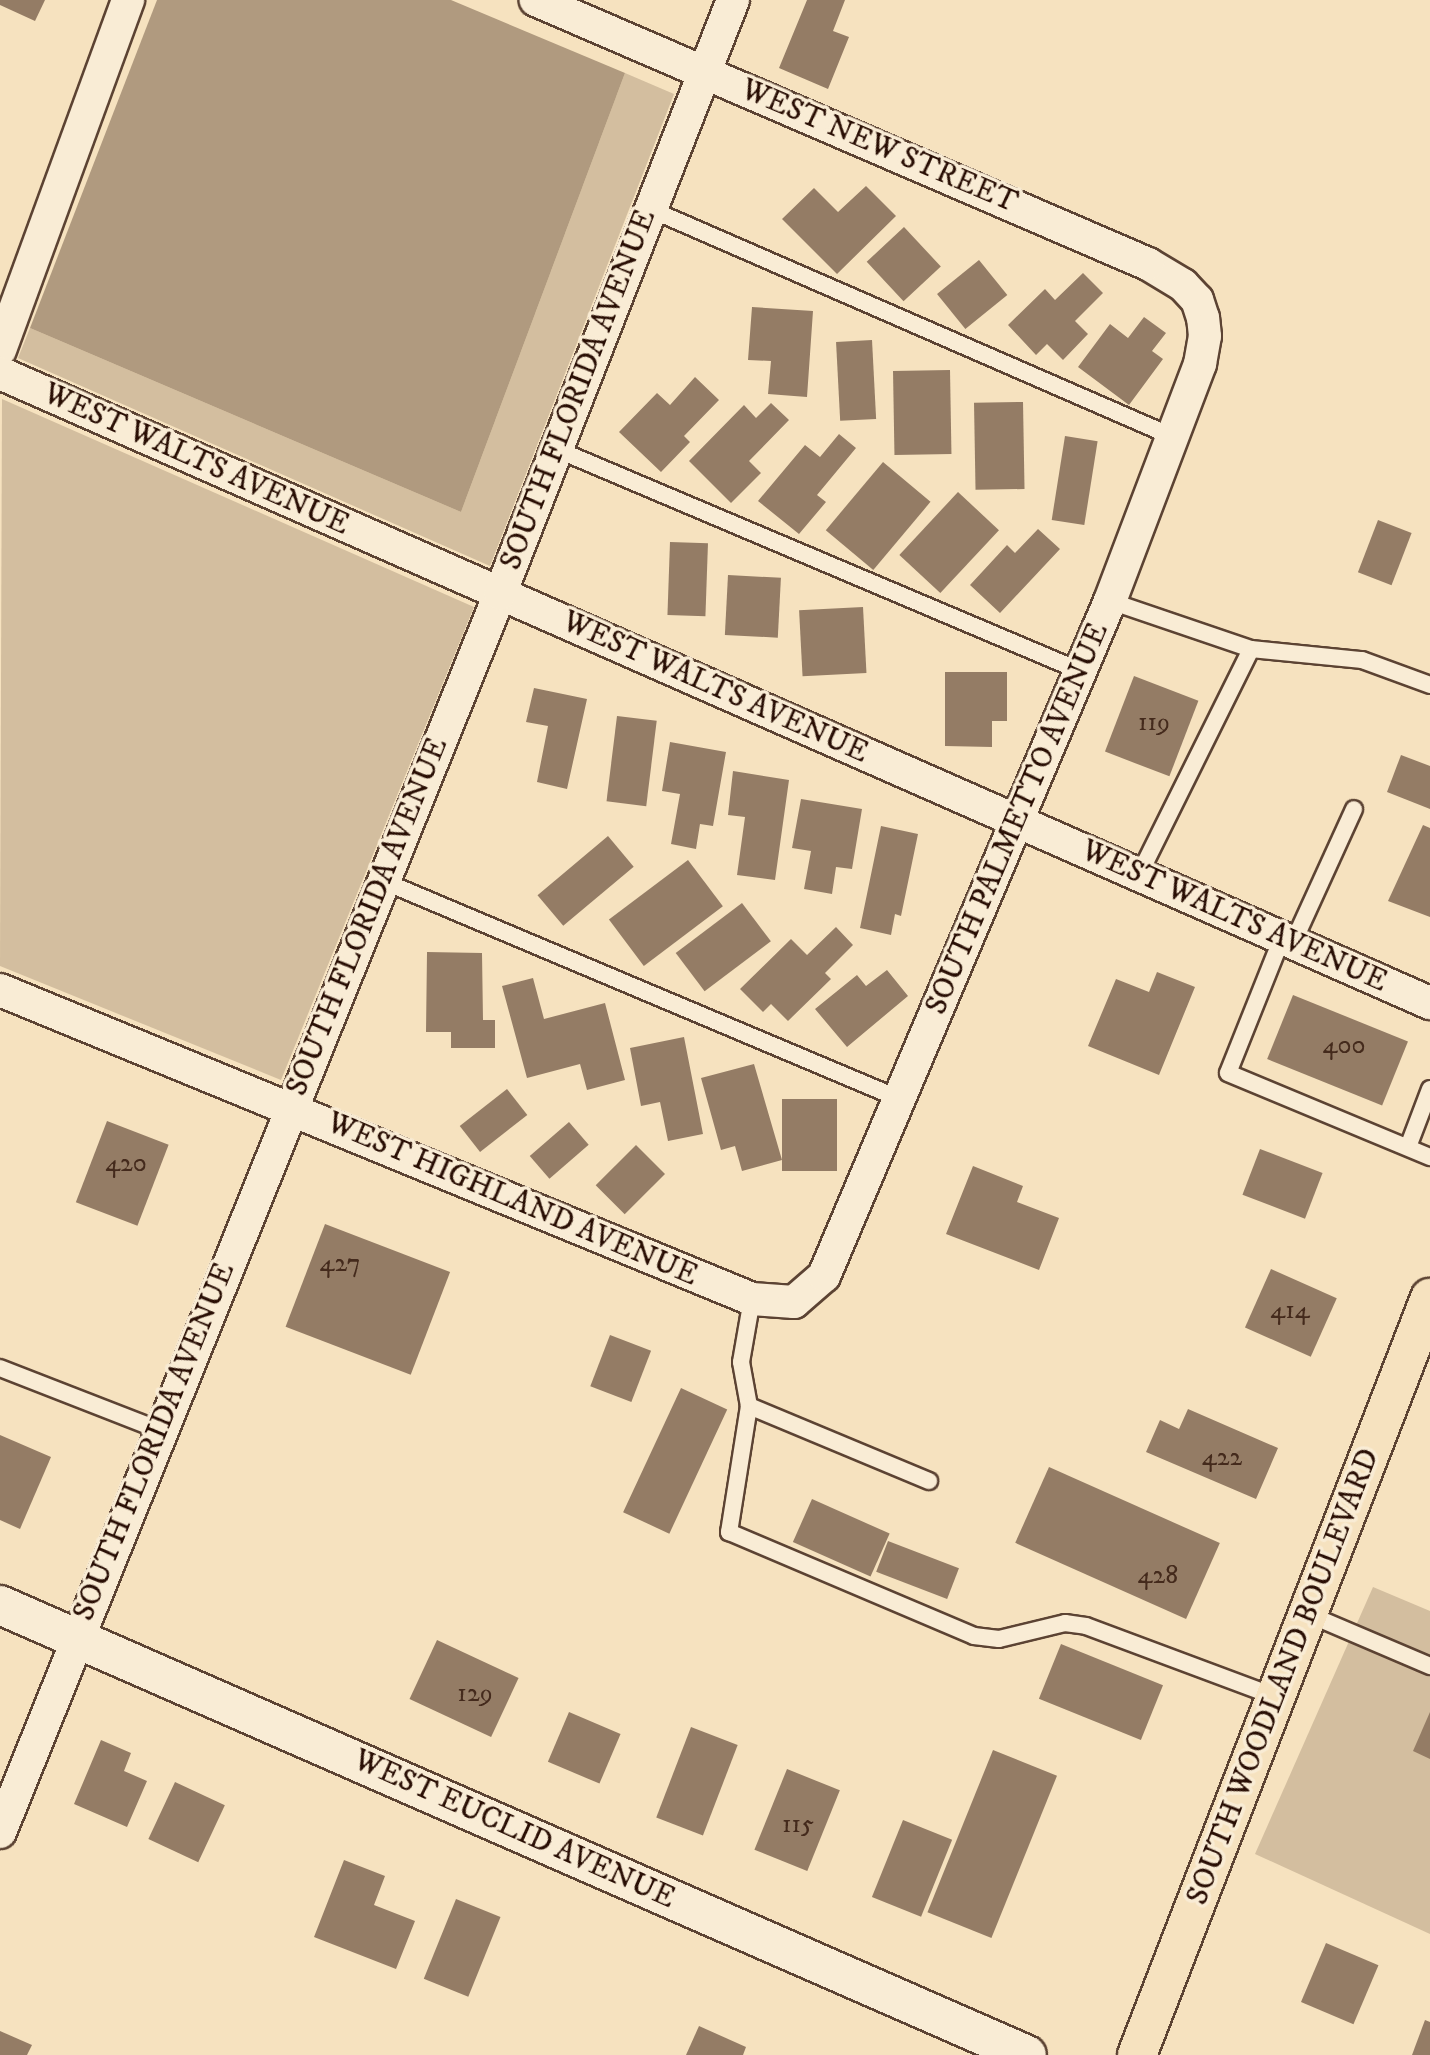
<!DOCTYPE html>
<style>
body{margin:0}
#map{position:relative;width:1430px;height:2055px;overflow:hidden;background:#f6e2bf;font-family:"IM FELL DW Pica",serif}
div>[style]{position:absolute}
.green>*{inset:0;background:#d3be9f}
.water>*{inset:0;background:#b09a7f}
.building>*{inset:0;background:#947c65;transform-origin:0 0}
.roads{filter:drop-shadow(2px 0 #5c4333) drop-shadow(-2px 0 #5c4333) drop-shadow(0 2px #5c4333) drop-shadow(0 -2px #5c4333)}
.service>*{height:16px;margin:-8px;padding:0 8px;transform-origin:8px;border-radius:8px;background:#f9ecd5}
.minor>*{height:32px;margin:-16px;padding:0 16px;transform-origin:16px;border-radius:16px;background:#f9ecd5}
.tertiary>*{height:38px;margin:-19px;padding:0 19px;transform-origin:19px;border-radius:19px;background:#f9ecd5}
.primary>*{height:38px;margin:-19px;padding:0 19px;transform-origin:19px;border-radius:19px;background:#f6e2bf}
span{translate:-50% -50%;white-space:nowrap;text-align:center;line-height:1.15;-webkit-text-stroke:7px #f9ecd5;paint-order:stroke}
.number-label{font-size:26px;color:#442a1c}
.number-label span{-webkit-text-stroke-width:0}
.street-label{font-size:30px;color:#290e04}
</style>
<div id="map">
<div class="green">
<i style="clip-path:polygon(625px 73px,674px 94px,490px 566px,18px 358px,30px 328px,461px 512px)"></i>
<i style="clip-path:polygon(2px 399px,474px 607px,281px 1080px,0 966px)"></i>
<i style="clip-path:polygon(1373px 1587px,1430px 1611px,1430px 1934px,1255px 1854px)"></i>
</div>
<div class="water">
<i style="clip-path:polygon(157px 0,451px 0,625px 73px,461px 512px,30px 328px)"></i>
</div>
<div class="building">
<i style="clip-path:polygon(0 0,45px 0,35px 21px,0 5px)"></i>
<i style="clip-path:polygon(807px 0,845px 0,833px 31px,849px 37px,828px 89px,779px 68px)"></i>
<i style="clip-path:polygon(866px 186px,896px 216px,837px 274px,782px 219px,814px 188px,838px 212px)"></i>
<i style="left:904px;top:227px;width:54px;height:51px;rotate:47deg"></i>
<i style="left:979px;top:260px;width:45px;height:54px;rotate:51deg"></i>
<i style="clip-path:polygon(1083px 273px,1103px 293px,1075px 321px,1088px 334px,1063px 360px,1047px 344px,1036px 355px,1008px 325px,1045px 289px,1055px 300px)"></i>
<i style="clip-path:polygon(752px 307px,813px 311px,807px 397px,768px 394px,771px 361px,748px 360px)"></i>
<i style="clip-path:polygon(1144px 317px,1166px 333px,1152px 351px,1163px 359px,1129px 405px,1078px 367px,1110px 324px,1128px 338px)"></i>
<i style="left:872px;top:340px;width:79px;height:36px;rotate:87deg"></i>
<i style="left:950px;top:370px;width:84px;height:57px;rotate:89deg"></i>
<i style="clip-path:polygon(695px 377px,719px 400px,684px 436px,690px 442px,661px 472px,619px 432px,657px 393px,670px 405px)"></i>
<i style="left:1023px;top:402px;width:87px;height:49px;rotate:89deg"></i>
<i style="clip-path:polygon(771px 403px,789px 420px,749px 461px,761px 473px,731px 503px,689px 461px,744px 405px,756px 418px)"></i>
<i style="clip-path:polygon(839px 434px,856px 448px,817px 495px,826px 502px,799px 534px,758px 501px,805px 445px,820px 457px)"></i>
<i style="left:1065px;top:436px;width:33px;height:85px;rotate:9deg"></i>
<i style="left:883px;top:462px;width:62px;height:89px;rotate:40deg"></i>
<i style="left:958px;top:492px;width:56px;height:86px;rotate:43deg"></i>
<i style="left:1378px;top:520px;width:36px;height:56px;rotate:21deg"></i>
<i style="clip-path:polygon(1038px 529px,1060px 549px,1000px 613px,970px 585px,1007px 545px,1015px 553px)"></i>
<i style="left:670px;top:542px;width:38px;height:73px;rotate:2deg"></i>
<i style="left:728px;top:575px;width:53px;height:60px;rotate:3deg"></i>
<i style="left:863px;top:607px;width:66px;height:64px;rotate:87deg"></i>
<i style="clip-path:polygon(945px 672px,1007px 672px,1007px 721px,992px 721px,992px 747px,945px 746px)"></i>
<i style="left:1134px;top:676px;width:69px;height:81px;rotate:21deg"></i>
<i style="clip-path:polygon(534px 688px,587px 699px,567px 789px,537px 782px,548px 726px,526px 722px)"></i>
<i style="left:617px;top:716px;width:40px;height:86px;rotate:7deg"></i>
<i style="clip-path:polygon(670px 742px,726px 752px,713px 826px,700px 824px,696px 849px,671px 844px,680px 794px,662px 791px)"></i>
<i style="clip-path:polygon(1401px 755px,1430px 766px,1430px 809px,1387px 792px)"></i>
<i style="clip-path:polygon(733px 771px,789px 780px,775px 880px,737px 875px,745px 817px,728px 815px)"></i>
<i style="clip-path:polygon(801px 799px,862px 809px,852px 869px,836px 867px,832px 894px,804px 889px,811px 851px,792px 848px)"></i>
<i style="clip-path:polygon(1423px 825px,1430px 828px,1430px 917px,1388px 901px)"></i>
<i style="clip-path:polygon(881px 826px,918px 834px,901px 916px,895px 914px,891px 935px,860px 928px)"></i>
<i style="left:608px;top:836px;width:40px;height:92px;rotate:50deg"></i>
<i style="left:688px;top:860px;width:58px;height:99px;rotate:53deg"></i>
<i style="left:742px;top:903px;width:48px;height:83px;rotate:53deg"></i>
<i style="clip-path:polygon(836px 927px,853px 945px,825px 973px,831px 979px,788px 1021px,771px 1004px,763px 1012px,740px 989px,791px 939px,807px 955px)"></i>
<i style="clip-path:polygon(427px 952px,482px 953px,483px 1020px,495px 1020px,495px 1048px,451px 1048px,451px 1032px,426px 1032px)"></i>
<i style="clip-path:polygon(887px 970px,908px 996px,847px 1047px,815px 1009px,857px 975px,866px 986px)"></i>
<i style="clip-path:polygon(1157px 972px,1195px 987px,1159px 1075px,1088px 1046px,1116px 979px,1149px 992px)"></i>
<i style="clip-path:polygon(533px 978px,544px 1019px,605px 1003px,625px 1080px,587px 1090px,580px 1064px,527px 1078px,502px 986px)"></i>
<i style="left:1293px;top:995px;width:124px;height:69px;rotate:22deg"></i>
<i style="clip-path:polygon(684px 1037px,703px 1134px,668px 1141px,660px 1102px,641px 1106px,630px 1048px)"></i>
<i style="clip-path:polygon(754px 1064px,782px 1160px,742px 1171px,735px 1146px,721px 1150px,701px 1078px)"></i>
<i style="left:507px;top:1089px;width:33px;height:60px;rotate:52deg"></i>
<i style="left:782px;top:1099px;width:55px;height:72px"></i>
<i style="left:107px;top:1121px;width:66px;height:87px;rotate:21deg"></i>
<i style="left:569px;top:1122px;width:30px;height:52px;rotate:49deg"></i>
<i style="left:636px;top:1145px;width:41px;height:57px;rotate:45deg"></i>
<i style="left:1260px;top:1149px;width:67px;height:49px;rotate:21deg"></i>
<i style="clip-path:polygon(973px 1166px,1023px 1186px,1017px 1202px,1059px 1218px,1039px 1270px,946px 1234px)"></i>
<i style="left:325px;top:1224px;width:134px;height:110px;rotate:21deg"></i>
<i style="left:1271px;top:1269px;width:72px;height:64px;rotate:24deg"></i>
<i style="left:610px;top:1335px;width:44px;height:55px;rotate:21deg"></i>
<i style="left:681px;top:1388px;width:51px;height:137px;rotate:25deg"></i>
<i style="clip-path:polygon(1188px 1409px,1278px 1448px,1256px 1499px,1146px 1452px,1160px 1420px,1179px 1429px)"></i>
<i style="clip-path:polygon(0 1435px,51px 1457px,20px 1529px,0 1520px)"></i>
<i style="left:1049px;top:1467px;width:187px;height:83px;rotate:24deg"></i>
<i style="left:812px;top:1499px;width:85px;height:47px;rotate:24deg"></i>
<i style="left:888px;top:1541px;width:76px;height:33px;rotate:21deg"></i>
<i style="left:437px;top:1640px;width:90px;height:65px;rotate:25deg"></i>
<i style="left:1061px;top:1644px;width:110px;height:59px;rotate:22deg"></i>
<i style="left:569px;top:1712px;width:56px;height:54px;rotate:23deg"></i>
<i style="clip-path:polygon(1430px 1712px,1430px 1759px,1413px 1751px)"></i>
<i style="left:691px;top:1727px;width:50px;height:97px;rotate:21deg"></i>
<i style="clip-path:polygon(101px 1740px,131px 1753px,124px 1771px,147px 1781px,127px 1827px,74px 1804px)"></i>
<i style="left:993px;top:1750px;width:69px;height:175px;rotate:22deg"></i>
<i style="left:787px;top:1769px;width:57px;height:87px;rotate:22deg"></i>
<i style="left:175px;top:1782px;width:55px;height:63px;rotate:25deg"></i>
<i style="left:903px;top:1820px;width:53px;height:83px;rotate:22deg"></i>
<i style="clip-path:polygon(344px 1860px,385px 1876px,374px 1905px,415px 1921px,396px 1969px,314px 1937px)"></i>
<i style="left:456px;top:1899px;width:48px;height:86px;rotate:22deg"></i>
<i style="left:1326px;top:1943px;width:57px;height:64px;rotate:23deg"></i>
<i style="clip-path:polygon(1425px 2020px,1430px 2022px,1430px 2055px,1412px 2055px)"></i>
<i style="clip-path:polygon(699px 2026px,746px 2047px,743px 2055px,686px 2055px)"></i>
<i style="clip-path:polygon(0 2031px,32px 2045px,27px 2055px,0 2055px)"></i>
</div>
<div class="roads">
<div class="service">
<i style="left:650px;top:209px;width:568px;rotate:23.54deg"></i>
<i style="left:556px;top:449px;width:567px;rotate:22.95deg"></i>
<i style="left:1110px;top:601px;width:149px;rotate:18.8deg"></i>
<i style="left:1139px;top:875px;width:252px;rotate:-63.6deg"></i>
<i style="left:1251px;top:649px;width:112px;rotate:5.7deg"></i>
<i style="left:1362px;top:660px;width:72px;rotate:20.2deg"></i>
<i style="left:383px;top:881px;width:561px;rotate:22.86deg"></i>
<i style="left:1282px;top:938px;width:145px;rotate:111.8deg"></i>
<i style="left:1228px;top:1073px;width:219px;rotate:22.6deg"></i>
<i style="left:1293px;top:943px;width:147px;rotate:-65.5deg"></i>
<i style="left:1408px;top:1147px;width:62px;rotate:-69.2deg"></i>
<i style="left:752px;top:1299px;width:64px;rotate:99.9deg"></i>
<i style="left:741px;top:1362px;width:45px;rotate:79.7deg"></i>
<i style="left:749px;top:1406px;width:128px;rotate:99deg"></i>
<i style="left:729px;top:1532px;width:266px;rotate:23deg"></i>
<i style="left:974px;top:1636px;width:25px;rotate:7deg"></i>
<i style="left:999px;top:1639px;width:68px;rotate:-13.6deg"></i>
<i style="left:1065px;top:1623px;width:21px;rotate:8deg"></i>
<i style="left:1086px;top:1626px;width:203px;rotate:20.5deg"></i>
<i style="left:0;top:1368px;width:171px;rotate:21.3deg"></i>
<i style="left:749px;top:1406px;width:195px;rotate:22.6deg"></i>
<i style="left:1308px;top:1614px;width:133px;rotate:23.1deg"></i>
</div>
<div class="minor">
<i style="left:0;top:350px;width:373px;rotate:-69.9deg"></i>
<i style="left:0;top:373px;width:1563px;rotate:23.78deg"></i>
<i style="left:0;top:990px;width:813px;rotate:22.34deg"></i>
<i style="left:752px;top:1299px;width:42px;rotate:4.1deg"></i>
<i style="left:794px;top:1302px;width:40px;rotate:-41deg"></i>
<i style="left:824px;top:1276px;width:733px;rotate:-67.04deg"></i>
<i style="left:1110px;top:601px;width:254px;rotate:-69.2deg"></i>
<i style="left:1200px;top:364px;width:28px;rotate:-80deg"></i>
<i style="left:1205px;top:336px;width:18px;rotate:-96deg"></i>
<i style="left:1203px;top:318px;width:19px;rotate:-108deg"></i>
<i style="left:1197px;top:300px;width:21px;rotate:-133deg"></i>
<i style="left:1183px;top:285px;width:41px;rotate:-149deg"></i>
<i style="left:1148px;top:264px;width:667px;rotate:-156.67deg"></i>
<i style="left:0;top:1832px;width:1335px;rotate:-68.01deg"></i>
<i style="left:500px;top:594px;width:638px;rotate:-68.58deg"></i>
</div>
<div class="tertiary">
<i style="left:0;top:1605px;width:1121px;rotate:23.66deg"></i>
</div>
<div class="primary">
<i style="left:1137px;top:2055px;width:812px;rotate:-68.84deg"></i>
</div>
</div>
<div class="number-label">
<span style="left:1154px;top:723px">119</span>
<span style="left:1344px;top:1046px">400</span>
<span style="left:126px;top:1164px">420</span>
<span style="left:340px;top:1264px">427</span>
<span style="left:1290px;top:1311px">414</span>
<span style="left:1222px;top:1458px">422</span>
<span style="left:1158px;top:1576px">428</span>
<span style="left:475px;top:1694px">129</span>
<span style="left:798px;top:1825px">115</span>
</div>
<div class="street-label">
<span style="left:879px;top:147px;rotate:23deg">WEST NEW STREET</span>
<span style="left:579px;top:390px;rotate:-69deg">SOUTH FLORIDA AVENUE</span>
<span style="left:196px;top:460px;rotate:24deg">WEST WALTS AVENUE</span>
<span style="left:715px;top:688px;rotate:24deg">WEST WALTS AVENUE</span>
<span style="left:1018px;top:819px;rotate:-67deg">SOUTH PALMETTO AVENUE</span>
<span style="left:368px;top:917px;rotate:-68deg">SOUTH FLORIDA AVENUE</span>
<span style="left:1234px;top:917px;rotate:24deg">WEST WALTS AVENUE</span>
<span style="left:512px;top:1200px;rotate:23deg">WEST HIGHLAND AVENUE</span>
<span style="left:155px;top:1442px;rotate:-68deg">SOUTH FLORIDA AVENUE</span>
<span style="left:1284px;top:1677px;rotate:-69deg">SOUTH WOODLAND BOULEVARD</span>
<span style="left:514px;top:1830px;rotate:24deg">WEST EUCLID AVENUE</span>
</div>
</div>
